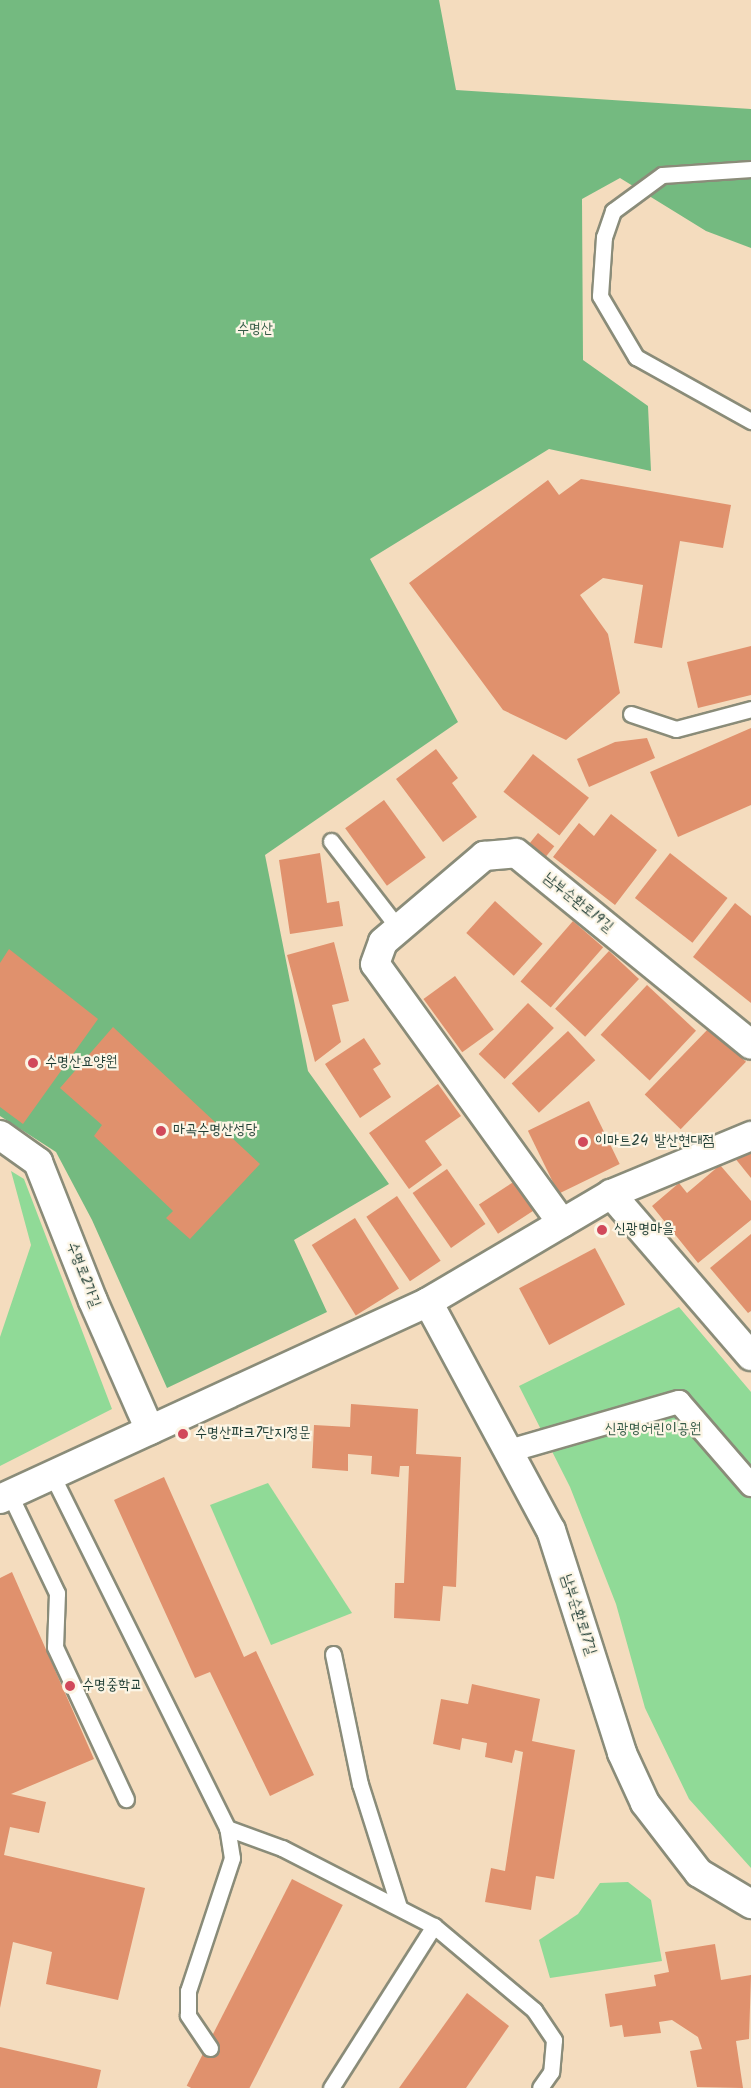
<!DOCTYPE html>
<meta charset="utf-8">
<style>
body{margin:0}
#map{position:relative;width:751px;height:2088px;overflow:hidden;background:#f4dcbe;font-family:Kalam,"Poor Story",sans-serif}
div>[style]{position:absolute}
.green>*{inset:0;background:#90da97}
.forest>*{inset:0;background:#74ba80}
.building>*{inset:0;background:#e0916d;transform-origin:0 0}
.roads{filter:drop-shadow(2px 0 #8a8c79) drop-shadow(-2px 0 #8a8c79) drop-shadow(0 2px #8a8c79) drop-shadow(0 -2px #8a8c79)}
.service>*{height:15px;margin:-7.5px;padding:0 7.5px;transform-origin:7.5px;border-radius:7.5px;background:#fff}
.pedestrian>*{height:22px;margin:-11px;padding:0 11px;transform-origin:11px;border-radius:11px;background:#fff}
.minor>*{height:28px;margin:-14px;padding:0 14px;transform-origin:14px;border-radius:14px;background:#fff}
.dots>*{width:16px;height:16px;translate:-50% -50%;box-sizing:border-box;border:3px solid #fcf5e5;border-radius:50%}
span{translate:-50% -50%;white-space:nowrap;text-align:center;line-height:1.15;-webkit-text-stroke:4.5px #fcf5e5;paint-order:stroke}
.park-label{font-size:15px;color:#365c48}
.street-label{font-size:15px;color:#1f3d34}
.poi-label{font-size:15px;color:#1f3d34}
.left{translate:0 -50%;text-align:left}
</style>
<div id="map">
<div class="green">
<i style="clip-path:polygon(11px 1171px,24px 1179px,112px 1409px,0 1466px,0 1337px,31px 1245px)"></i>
<i style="clip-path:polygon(679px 1307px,751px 1392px,751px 1868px,689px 1799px,645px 1708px,616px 1604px,570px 1487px,519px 1386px)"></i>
<i style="clip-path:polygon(268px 1483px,352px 1613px,271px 1645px,210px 1505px)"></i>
<i style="clip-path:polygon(628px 1882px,651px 1900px,662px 1961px,550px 1978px,539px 1940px,578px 1914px,600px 1883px)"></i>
</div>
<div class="forest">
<i style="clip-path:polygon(0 0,439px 0,456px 90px,751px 109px,751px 248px,706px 231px,620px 178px,582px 199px,583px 360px,648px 406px,651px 471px,549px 449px,370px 559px,458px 722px,265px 855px,308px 1071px,389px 1184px,294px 1240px,327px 1312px,167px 1388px,92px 1220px,56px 1152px,0 1116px)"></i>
</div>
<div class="building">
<i style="clip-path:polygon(581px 479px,731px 505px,723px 548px,680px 541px,662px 648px,634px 643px,643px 585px,603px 578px,580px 595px,608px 634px,620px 693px,566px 740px,503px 710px,409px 583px,548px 480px,559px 495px)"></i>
<i style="clip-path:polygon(751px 646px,751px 695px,698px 708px,687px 662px)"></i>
<i style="clip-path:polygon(751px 728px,751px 805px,678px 837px,650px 772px)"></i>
<i style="clip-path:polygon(647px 738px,655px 758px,589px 787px,577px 759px,615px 742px)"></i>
<i style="clip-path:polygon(436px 749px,458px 778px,452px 783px,477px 817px,443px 842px,396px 779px)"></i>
<i style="left:533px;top:754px;width:71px;height:48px;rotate:38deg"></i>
<i style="left:384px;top:800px;width:71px;height:48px;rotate:54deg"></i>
<i style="clip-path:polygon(611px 814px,657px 850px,615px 905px,553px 857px,579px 823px,594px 836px)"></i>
<i style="left:538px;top:833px;width:21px;height:20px;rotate:39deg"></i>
<i style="clip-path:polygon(320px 853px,327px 903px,339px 901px,343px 926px,290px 934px,279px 860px)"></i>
<i style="left:670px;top:853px;width:73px;height:57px;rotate:38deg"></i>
<i style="left:495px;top:901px;width:64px;height:43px;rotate:42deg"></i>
<i style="clip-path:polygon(735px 903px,751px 916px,751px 1003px,693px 957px)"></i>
<i style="left:573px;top:921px;width:40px;height:80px;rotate:41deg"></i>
<i style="clip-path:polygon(334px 942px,349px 1001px,332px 1005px,341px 1042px,315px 1062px,287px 955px)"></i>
<i style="clip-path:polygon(9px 949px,98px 1019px,23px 1124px,0 1107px,0 963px)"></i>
<i style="left:609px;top:951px;width:41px;height:79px;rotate:43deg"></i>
<i style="left:455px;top:976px;width:66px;height:39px;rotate:54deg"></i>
<i style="left:647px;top:985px;width:67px;height:68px;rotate:43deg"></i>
<i style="left:528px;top:1003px;width:36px;height:71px;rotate:44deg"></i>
<i style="clip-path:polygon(113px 1027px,260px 1164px,190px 1239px,166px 1218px,173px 1211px,94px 1136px,102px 1125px,60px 1088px)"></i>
<i style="left:710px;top:1027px;width:50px;height:94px;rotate:44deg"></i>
<i style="left:568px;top:1031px;width:40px;height:77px;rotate:47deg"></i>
<i style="clip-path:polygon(364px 1038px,381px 1064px,373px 1069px,391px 1097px,360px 1118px,325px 1064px)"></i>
<i style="clip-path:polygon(438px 1084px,461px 1116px,425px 1141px,442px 1165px,409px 1189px,369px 1133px)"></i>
<i style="left:589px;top:1101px;width:70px;height:68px;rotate:64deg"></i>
<i style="clip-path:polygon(751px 1151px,751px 1178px,734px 1157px)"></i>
<i style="clip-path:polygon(720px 1165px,751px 1201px,751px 1220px,698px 1263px,652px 1206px,679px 1183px,687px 1193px)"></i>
<i style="left:447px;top:1169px;width:67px;height:42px;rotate:55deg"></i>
<i style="left:515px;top:1181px;width:35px;height:43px;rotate:57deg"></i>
<i style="left:397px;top:1196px;width:78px;height:37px;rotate:56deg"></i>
<i style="left:355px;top:1218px;width:83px;height:51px;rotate:58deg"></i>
<i style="clip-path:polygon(751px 1234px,751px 1311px,748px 1313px,710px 1268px)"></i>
<i style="left:595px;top:1248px;width:64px;height:86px;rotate:62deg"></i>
<i style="clip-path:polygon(351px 1404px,418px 1409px,416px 1454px,461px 1457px,456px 1587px,443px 1586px,440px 1621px,394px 1618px,395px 1583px,404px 1583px,409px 1466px,400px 1466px,399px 1477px,371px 1474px,372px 1456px,348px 1454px,348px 1471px,312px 1468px,314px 1425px,350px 1427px)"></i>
<i style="clip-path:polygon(164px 1477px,244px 1657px,256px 1651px,314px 1775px,270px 1796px,210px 1672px,195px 1678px,114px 1500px)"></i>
<i style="clip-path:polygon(12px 1572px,94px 1759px,11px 1794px,46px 1802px,39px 1833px,10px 1827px,4px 1855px,145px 1888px,118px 2000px,46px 1984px,52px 1952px,13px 1942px,0 2008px,0 1578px)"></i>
<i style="clip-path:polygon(472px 1684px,540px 1699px,532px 1741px,575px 1750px,554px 1879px,536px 1876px,531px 1910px,485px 1902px,491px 1868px,505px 1871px,523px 1752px,515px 1750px,512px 1763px,485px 1757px,487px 1743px,462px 1738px,460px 1750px,433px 1744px,441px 1699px,468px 1704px)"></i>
<i style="left:292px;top:1879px;width:57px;height:232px;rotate:27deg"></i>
<i style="clip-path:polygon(715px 1944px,721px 1980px,751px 1975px,749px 2039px,736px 2041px,743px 2088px,697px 2087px,690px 2051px,702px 2049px,698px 2037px,672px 2020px,659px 2022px,661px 2033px,624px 2037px,622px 2025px,610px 2027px,605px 1994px,656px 1986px,654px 1975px,669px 1972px,665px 1952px)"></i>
<i style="clip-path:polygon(467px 1993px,509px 2026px,466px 2088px,399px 2088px)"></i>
<i style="clip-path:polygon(0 2047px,101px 2070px,97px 2088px,0 2088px)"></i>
</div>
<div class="roads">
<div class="service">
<i style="left:751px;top:169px;width:89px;rotate:176.1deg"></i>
<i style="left:662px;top:175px;width:61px;rotate:143.7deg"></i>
<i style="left:613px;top:211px;width:28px;rotate:109deg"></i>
<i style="left:604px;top:237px;width:59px;rotate:93.9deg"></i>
<i style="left:600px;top:296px;width:71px;rotate:59.5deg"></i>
<i style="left:636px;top:357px;width:132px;rotate:29.1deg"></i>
<i style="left:631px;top:714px;width:47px;rotate:18.4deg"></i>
<i style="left:676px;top:729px;width:78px;rotate:-14.9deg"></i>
<i style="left:331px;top:841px;width:111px;rotate:52.3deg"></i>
<i style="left:52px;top:1475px;width:394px;rotate:63.6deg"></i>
<i style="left:227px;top:1828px;width:59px;rotate:20deg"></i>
<i style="left:282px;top:1848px;width:171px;rotate:27.2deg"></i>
<i style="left:434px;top:1926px;width:131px;rotate:40deg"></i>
<i style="left:534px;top:2010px;width:36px;rotate:56deg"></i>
<i style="left:554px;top:2040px;width:32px;rotate:95deg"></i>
<i style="left:551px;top:2072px;width:19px;rotate:125deg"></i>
<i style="left:10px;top:1495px;width:109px;rotate:64.4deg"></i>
<i style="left:57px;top:1593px;width:54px;rotate:92.1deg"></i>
<i style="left:55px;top:1647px;width:168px;rotate:65deg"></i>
<i style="left:333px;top:1654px;width:133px;rotate:78.3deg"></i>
<i style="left:360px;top:1784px;width:129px;rotate:72.4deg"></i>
<i style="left:210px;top:2048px;width:40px;rotate:-124deg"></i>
<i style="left:188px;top:2015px;width:24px;rotate:-90deg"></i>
<i style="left:188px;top:1991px;width:140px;rotate:-71.7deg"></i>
<i style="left:232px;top:1858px;width:30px;rotate:-99deg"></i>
<i style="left:331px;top:2088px;width:192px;rotate:-57.6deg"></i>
</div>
<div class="pedestrian">
<i style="left:509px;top:1451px;width:177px;rotate:-16.1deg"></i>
<i style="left:679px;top:1402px;width:110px;rotate:49.1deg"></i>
</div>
<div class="minor">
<i style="left:0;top:1135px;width:47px;rotate:35.4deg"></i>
<i style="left:38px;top:1162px;width:149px;rotate:68.4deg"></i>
<i style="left:93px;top:1301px;width:141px;rotate:66.2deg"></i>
<i style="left:611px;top:1194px;width:214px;rotate:49.2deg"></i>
<i style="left:562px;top:1223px;width:319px;rotate:-125.8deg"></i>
<i style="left:375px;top:964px;width:23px;rotate:-70deg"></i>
<i style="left:383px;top:942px;width:133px;rotate:-40.4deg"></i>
<i style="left:484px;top:856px;width:32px;rotate:-5deg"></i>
<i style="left:516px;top:853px;width:303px;rotate:39.2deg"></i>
<i style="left:428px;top:1302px;width:259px;rotate:61.7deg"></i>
<i style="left:551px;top:1530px;width:234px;rotate:72.3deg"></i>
<i style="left:622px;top:1753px;width:55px;rotate:65.3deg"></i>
<i style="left:645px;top:1803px;width:88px;rotate:52.4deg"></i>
<i style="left:699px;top:1873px;width:61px;rotate:30.8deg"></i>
<i style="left:0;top:1499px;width:471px;rotate:-24.7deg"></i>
<i style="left:428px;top:1302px;width:212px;rotate:-30.5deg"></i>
<i style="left:611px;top:1194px;width:152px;rotate:-22.5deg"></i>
</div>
</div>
<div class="dots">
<i style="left:33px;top:1063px;background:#d1495b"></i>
<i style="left:161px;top:1131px;background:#d1495b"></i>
<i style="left:583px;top:1142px;background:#d1495b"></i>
<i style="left:602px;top:1230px;background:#d1495b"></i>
<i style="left:183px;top:1434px;background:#d1495b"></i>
<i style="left:70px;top:1686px;background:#d1495b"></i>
</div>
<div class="park-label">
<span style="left:255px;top:330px">수명산</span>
<span style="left:653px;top:1430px">신광명어린이공원</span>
</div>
<div class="street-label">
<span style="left:578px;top:903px;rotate:39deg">남부순환로19길</span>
<span style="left:83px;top:1275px;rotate:69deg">수명로2가길</span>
<span style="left:578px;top:1615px;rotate:72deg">남부순환로17길</span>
</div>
<div class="poi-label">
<span class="left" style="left:45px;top:1063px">수명산요양원</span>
<span class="left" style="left:173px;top:1131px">마곡수명산성당</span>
<span class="left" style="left:595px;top:1142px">이마트24 발산현대점</span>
<span class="left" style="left:614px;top:1230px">신광명마을</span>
<span class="left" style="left:195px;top:1434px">수명산파크7단지정문</span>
<span class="left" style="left:82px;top:1686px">수명중학교</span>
</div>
</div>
